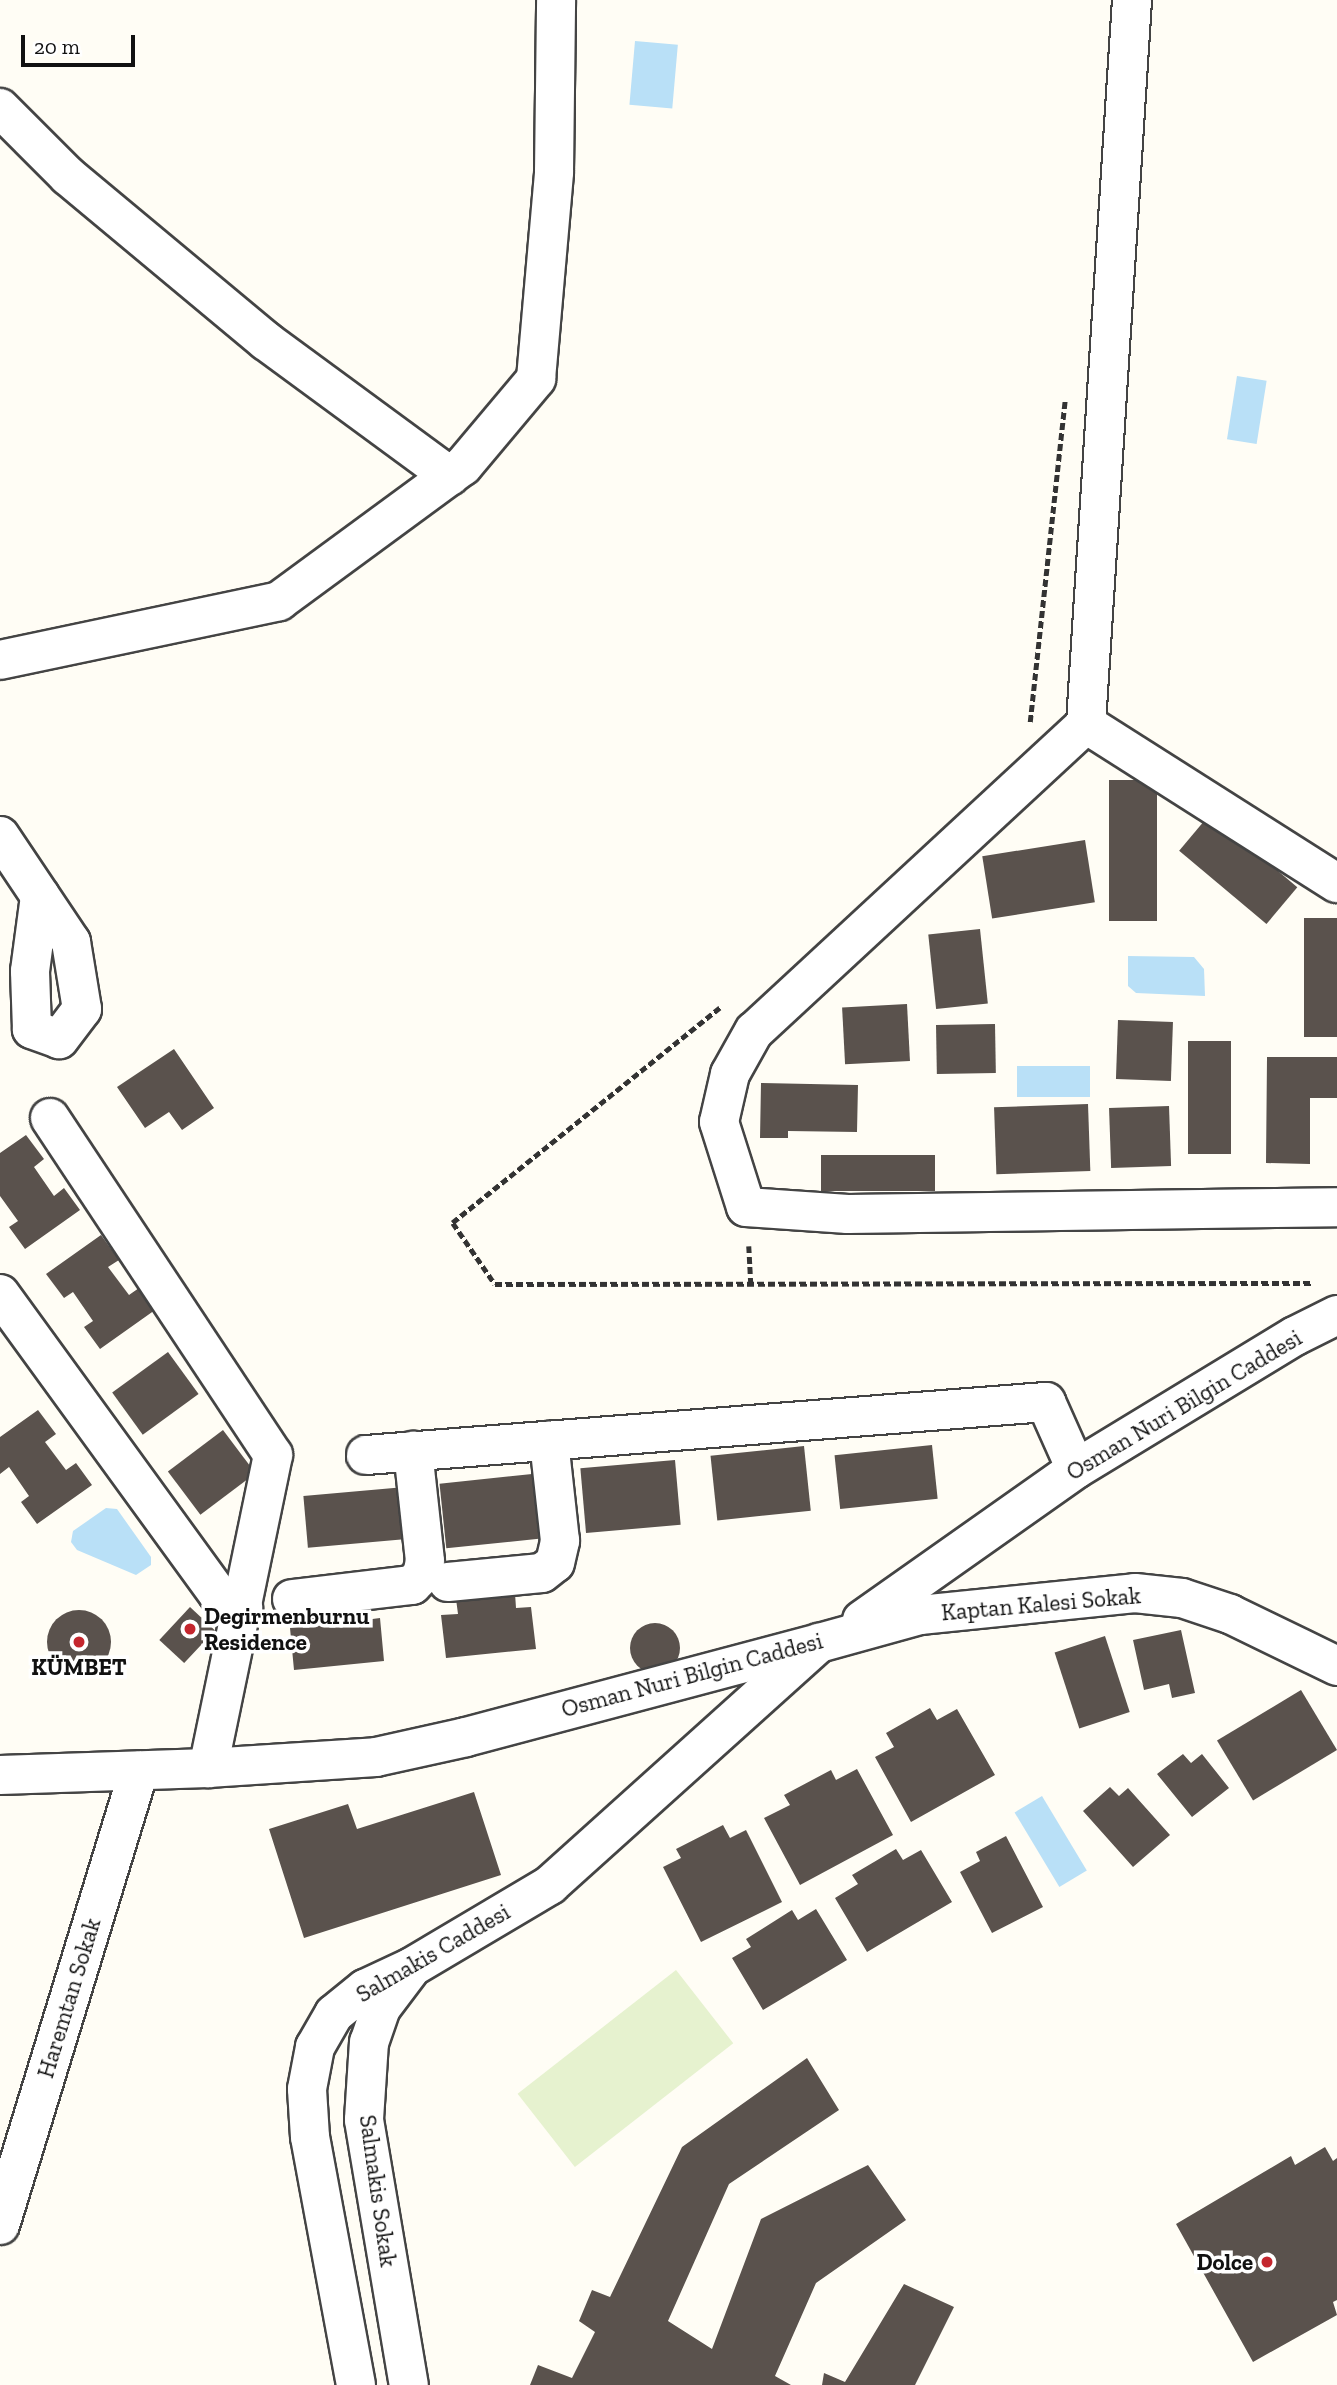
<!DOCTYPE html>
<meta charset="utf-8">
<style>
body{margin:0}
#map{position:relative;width:1337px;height:2385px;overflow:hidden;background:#fffdf5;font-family:"Zilla Slab",serif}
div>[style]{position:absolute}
.pitch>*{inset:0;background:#e6f2cf;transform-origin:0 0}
.water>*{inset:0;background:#b9e0f7;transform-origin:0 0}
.building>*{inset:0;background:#5a524d;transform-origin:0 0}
.round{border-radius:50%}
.path>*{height:4.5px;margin-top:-2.25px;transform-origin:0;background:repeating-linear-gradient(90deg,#333 0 7px,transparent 0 10.5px)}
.roads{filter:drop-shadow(2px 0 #444) drop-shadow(-2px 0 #444) drop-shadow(0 2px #444) drop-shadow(0 -2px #444)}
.minor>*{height:38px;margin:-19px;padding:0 19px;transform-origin:19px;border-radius:19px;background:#fff}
.dots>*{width:19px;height:19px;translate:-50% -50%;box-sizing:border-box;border:4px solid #fff;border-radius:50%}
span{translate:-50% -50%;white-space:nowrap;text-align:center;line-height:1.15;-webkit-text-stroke:7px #fff;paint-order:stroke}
.street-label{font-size:23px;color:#111}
.poi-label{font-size:23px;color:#111;font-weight:700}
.left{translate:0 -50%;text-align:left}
.right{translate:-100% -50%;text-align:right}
.scale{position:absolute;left:21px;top:35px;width:114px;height:32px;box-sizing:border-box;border:4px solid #111;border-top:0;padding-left:9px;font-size:21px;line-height:24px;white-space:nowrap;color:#111;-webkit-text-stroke:5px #fff;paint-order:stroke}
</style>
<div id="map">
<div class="pitch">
<i style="left:676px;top:1970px;width:93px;height:201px;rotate:52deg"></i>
</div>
<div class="water">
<i style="left:635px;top:41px;width:43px;height:64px;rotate:5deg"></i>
<i style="left:1237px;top:376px;width:30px;height:64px;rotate:9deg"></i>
<i style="clip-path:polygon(1128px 956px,1194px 957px,1204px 969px,1205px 996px,1136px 993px,1128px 986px)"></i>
<i style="left:1090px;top:1066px;width:31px;height:73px;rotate:90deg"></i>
<i style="clip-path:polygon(106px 1508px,117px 1509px,151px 1557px,151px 1565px,136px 1575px,77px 1550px,71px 1542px,73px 1531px)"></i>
<i style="left:1042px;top:1796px;width:87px;height:32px;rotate:59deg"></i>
</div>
<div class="building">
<i style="left:1109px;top:780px;width:48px;height:141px"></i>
<i style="left:1210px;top:814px;width:114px;height:48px;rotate:40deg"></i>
<i style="left:1085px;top:840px;width:63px;height:104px;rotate:81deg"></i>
<i style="left:1337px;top:918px;width:119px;height:33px;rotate:90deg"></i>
<i style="left:980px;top:929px;width:75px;height:52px;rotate:84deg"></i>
<i style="left:907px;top:1004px;width:57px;height:65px;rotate:87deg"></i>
<i style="left:1118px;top:1020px;width:55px;height:59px;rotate:2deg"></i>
<i style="left:995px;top:1024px;width:49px;height:59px;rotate:89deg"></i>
<i style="left:1188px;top:1041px;width:43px;height:113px"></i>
<i style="clip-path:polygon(174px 1049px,214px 1108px,182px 1130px,169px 1112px,145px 1128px,117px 1087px)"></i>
<i style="clip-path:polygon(1267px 1057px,1337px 1057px,1337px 1098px,1310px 1098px,1310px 1164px,1266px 1163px)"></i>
<i style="clip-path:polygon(761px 1083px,858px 1085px,857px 1132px,788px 1131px,788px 1138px,760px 1138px)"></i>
<i style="left:1088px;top:1104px;width:67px;height:94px;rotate:88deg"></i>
<i style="left:1169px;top:1106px;width:60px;height:60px;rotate:88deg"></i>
<i style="clip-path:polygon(26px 1135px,44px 1159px,34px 1167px,54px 1196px,64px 1188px,80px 1210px,25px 1249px,9px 1227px,18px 1221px,0 1196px,0 1153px)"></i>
<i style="left:821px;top:1155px;width:114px;height:36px"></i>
<i style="clip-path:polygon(101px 1235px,119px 1260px,108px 1267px,129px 1295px,139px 1288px,155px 1310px,100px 1349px,84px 1327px,93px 1321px,73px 1292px,64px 1298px,46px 1274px)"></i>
<i style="left:168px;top:1352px;width:52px;height:69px;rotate:54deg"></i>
<i style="clip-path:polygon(38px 1410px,56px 1434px,45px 1442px,66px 1470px,76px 1463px,92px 1485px,37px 1524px,21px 1502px,29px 1496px,9px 1467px,0 1474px,0 1437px)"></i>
<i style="left:223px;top:1430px;width:54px;height:69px;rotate:53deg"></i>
<i style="left:932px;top:1445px;width:54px;height:98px;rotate:84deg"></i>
<i style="left:804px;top:1446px;width:65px;height:94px;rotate:84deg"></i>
<i style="left:675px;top:1460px;width:65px;height:95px;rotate:85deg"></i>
<i style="left:532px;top:1474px;width:65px;height:93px;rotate:84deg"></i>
<i style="left:405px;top:1487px;width:52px;height:102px;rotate:85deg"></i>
<i style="clip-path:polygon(515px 1593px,516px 1608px,531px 1607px,536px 1649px,446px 1658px,441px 1615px,458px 1614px,456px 1599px)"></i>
<i style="clip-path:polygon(364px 1605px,365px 1620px,380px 1618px,384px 1661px,294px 1670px,290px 1628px,306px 1626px,305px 1611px)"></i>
<i style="left:190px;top:1607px;width:34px;height:45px;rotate:43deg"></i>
<i class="round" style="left:47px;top:1610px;width:64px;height:64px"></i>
<i class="round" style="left:630px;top:1623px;width:50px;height:50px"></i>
<i style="clip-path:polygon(1181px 1630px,1195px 1693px,1172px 1698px,1169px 1684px,1144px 1690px,1133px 1640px)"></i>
<i style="left:1105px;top:1636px;width:80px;height:53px;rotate:72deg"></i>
<i style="left:1301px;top:1690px;width:70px;height:98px;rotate:59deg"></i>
<i style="clip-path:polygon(930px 1708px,937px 1720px,957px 1709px,995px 1775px,911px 1822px,875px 1757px,894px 1747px,886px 1733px)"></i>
<i style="clip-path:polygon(1183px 1754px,1191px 1763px,1202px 1754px,1229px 1788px,1192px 1817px,1157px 1774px)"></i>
<i style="clip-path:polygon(857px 1769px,893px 1835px,800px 1885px,764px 1818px,790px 1805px,784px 1795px,831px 1770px,836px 1780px)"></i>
<i style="clip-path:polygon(1110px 1787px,1119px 1796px,1128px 1788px,1170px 1835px,1133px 1867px,1083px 1811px)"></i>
<i style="clip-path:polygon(474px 1792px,501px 1875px,304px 1938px,269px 1829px,348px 1804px,357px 1829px)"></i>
<i style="clip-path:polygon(723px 1825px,730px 1838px,746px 1830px,782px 1902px,701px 1942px,663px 1867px,681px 1858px,676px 1849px)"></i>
<i style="clip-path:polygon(1006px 1836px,1043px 1907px,992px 1933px,960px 1872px,980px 1861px,976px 1852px)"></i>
<i style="clip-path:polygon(896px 1849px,903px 1860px,921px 1850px,952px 1902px,867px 1952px,835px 1898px,858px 1884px,852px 1875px)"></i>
<i style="clip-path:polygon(816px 1909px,847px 1960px,763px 2010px,732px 1958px,751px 1947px,746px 1939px,792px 1910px,798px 1920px)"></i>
<i style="clip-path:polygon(807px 2058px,839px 2110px,729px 2184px,668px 2321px,712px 2349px,761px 2219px,868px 2165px,906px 2220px,816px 2283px,775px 2376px,791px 2385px,530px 2385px,538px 2365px,572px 2378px,595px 2332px,579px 2321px,592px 2290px,610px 2297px,682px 2147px)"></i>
<i style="clip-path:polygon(1325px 2147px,1333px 2161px,1337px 2158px,1337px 2300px,1333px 2302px,1337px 2315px,1253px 2362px,1176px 2224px,1291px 2156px,1295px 2165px)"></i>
<i style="clip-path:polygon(904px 2284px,954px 2307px,915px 2385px,822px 2385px,824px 2373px,845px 2382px)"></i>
</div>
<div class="path">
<i style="left:1030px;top:722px;width:324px;rotate:-83.8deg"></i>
<i style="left:720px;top:1008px;width:343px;rotate:141.2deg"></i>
<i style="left:453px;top:1223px;width:74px;rotate:55.5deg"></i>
<i style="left:495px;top:1284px;width:817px;rotate:-0.07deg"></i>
<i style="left:749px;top:1246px;width:38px;rotate:87deg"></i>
</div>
<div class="roads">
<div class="minor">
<i style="left:1132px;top:0;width:725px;rotate:93.64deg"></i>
<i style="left:1086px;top:724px;width:297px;rotate:32.4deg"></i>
<i style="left:0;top:108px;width:96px;rotate:45deg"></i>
<i style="left:68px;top:176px;width:258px;rotate:39.8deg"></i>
<i style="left:266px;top:341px;width:228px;rotate:36.3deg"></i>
<i style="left:0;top:660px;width:285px;rotate:-11.9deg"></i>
<i style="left:279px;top:601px;width:228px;rotate:-36.3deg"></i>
<i style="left:463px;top:466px;width:114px;rotate:-50deg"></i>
<i style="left:536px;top:379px;width:208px;rotate:-85deg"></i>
<i style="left:554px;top:172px;width:172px;rotate:-89.3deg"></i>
<i style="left:1086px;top:724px;width:452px;rotate:137.2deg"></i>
<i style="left:754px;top:1031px;width:49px;rotate:119.2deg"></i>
<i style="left:730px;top:1074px;width:49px;rotate:102.9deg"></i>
<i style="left:719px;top:1122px;width:89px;rotate:72.4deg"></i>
<i style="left:746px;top:1207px;width:102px;rotate:3.9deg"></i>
<i style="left:848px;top:1214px;width:489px;rotate:-0.8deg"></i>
<i style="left:0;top:836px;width:128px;rotate:56.2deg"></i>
<i style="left:71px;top:942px;width:68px;rotate:80.7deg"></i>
<i style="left:82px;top:1009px;width:38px;rotate:127deg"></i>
<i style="left:59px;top:1039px;width:29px;rotate:-160deg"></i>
<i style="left:32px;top:1029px;width:58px;rotate:-92deg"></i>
<i style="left:30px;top:971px;width:76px;rotate:-82.4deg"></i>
<i style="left:50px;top:1118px;width:404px;rotate:56.5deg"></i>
<i style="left:273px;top:1455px;width:320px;rotate:101.7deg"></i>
<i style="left:0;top:1294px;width:371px;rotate:54deg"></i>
<i style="left:218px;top:1594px;width:29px;rotate:29deg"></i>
<i style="left:366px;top:1455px;width:682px;rotate:-4.46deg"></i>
<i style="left:1046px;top:1402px;width:73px;rotate:65.9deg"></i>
<i style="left:448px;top:1582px;width:94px;rotate:-5.5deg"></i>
<i style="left:542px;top:1573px;width:16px;rotate:-38deg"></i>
<i style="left:555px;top:1563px;width:23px;rotate:-77deg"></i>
<i style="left:560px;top:1541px;width:101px;rotate:-96.3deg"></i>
<i style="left:292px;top:1599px;width:121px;rotate:-6.7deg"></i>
<i style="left:412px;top:1585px;width:14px;rotate:-45deg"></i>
<i style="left:422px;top:1575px;width:14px;rotate:-78deg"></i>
<i style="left:425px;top:1561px;width:111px;rotate:-96.2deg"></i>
<i style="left:862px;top:1620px;width:262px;rotate:-35.2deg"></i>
<i style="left:1076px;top:1469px;width:256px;rotate:-31.3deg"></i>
<i style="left:1295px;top:1336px;width:47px;rotate:-26.6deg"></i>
<i style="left:0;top:1775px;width:208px;rotate:-1.9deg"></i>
<i style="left:208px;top:1768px;width:168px;rotate:-3.7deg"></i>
<i style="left:376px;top:1757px;width:92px;rotate:-12.5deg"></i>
<i style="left:466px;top:1737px;width:358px;rotate:-14.9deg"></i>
<i style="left:409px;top:1971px;width:46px;rotate:127.1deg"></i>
<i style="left:381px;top:2008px;width:36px;rotate:109deg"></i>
<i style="left:369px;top:2042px;width:78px;rotate:93.7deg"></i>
<i style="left:364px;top:2120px;width:269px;rotate:80.4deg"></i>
<i style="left:0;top:2225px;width:475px;rotate:-73deg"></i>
<i style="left:356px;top:2385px;width:252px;rotate:-100.5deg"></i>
<i style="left:310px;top:2137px;width:48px;rotate:-93.6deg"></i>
<i style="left:307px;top:2089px;width:43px;rotate:-79.2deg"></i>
<i style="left:315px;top:2047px;width:38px;rotate:-60deg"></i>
<i style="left:334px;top:2014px;width:40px;rotate:-39deg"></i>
<i style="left:365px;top:1989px;width:52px;rotate:-25.1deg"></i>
<i style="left:412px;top:1967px;width:161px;rotate:-30.7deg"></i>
<i style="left:550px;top:1885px;width:362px;rotate:-42deg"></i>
<i style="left:819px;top:1643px;width:105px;rotate:-15.5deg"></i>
<i style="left:920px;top:1615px;width:216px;rotate:-5.8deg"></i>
<i style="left:1135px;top:1593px;width:47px;rotate:6.1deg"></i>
<i style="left:1182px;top:1598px;width:51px;rotate:18.4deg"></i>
<i style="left:1230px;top:1614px;width:119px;rotate:25.9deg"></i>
</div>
</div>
<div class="dots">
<i style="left:190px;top:1629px;background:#c4262e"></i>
<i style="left:79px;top:1642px;background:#c4262e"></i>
<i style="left:1267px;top:2262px;background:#c4262e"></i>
</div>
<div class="street-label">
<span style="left:1184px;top:1405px;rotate:-31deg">Osman Nuri Bilgin Caddesi</span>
<span style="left:1041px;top:1604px;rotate:-5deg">Kaptan Kalesi Sokak</span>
<span style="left:692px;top:1675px;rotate:-15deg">Osman Nuri Bilgin Caddesi</span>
<span style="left:433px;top:1953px;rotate:-30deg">Salmakis Caddesi</span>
<span style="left:69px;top:1998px;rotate:-73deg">Haremtan Sokak</span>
<span style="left:378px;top:2191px;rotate:82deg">Salmakis Sokak</span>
</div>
<div class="poi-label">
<span class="left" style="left:204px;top:1629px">Degirmenburnu<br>Residence</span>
<span style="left:79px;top:1667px">KÜMBET</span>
<span class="right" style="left:1253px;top:2262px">Dolce</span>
</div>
<div class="scale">20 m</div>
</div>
